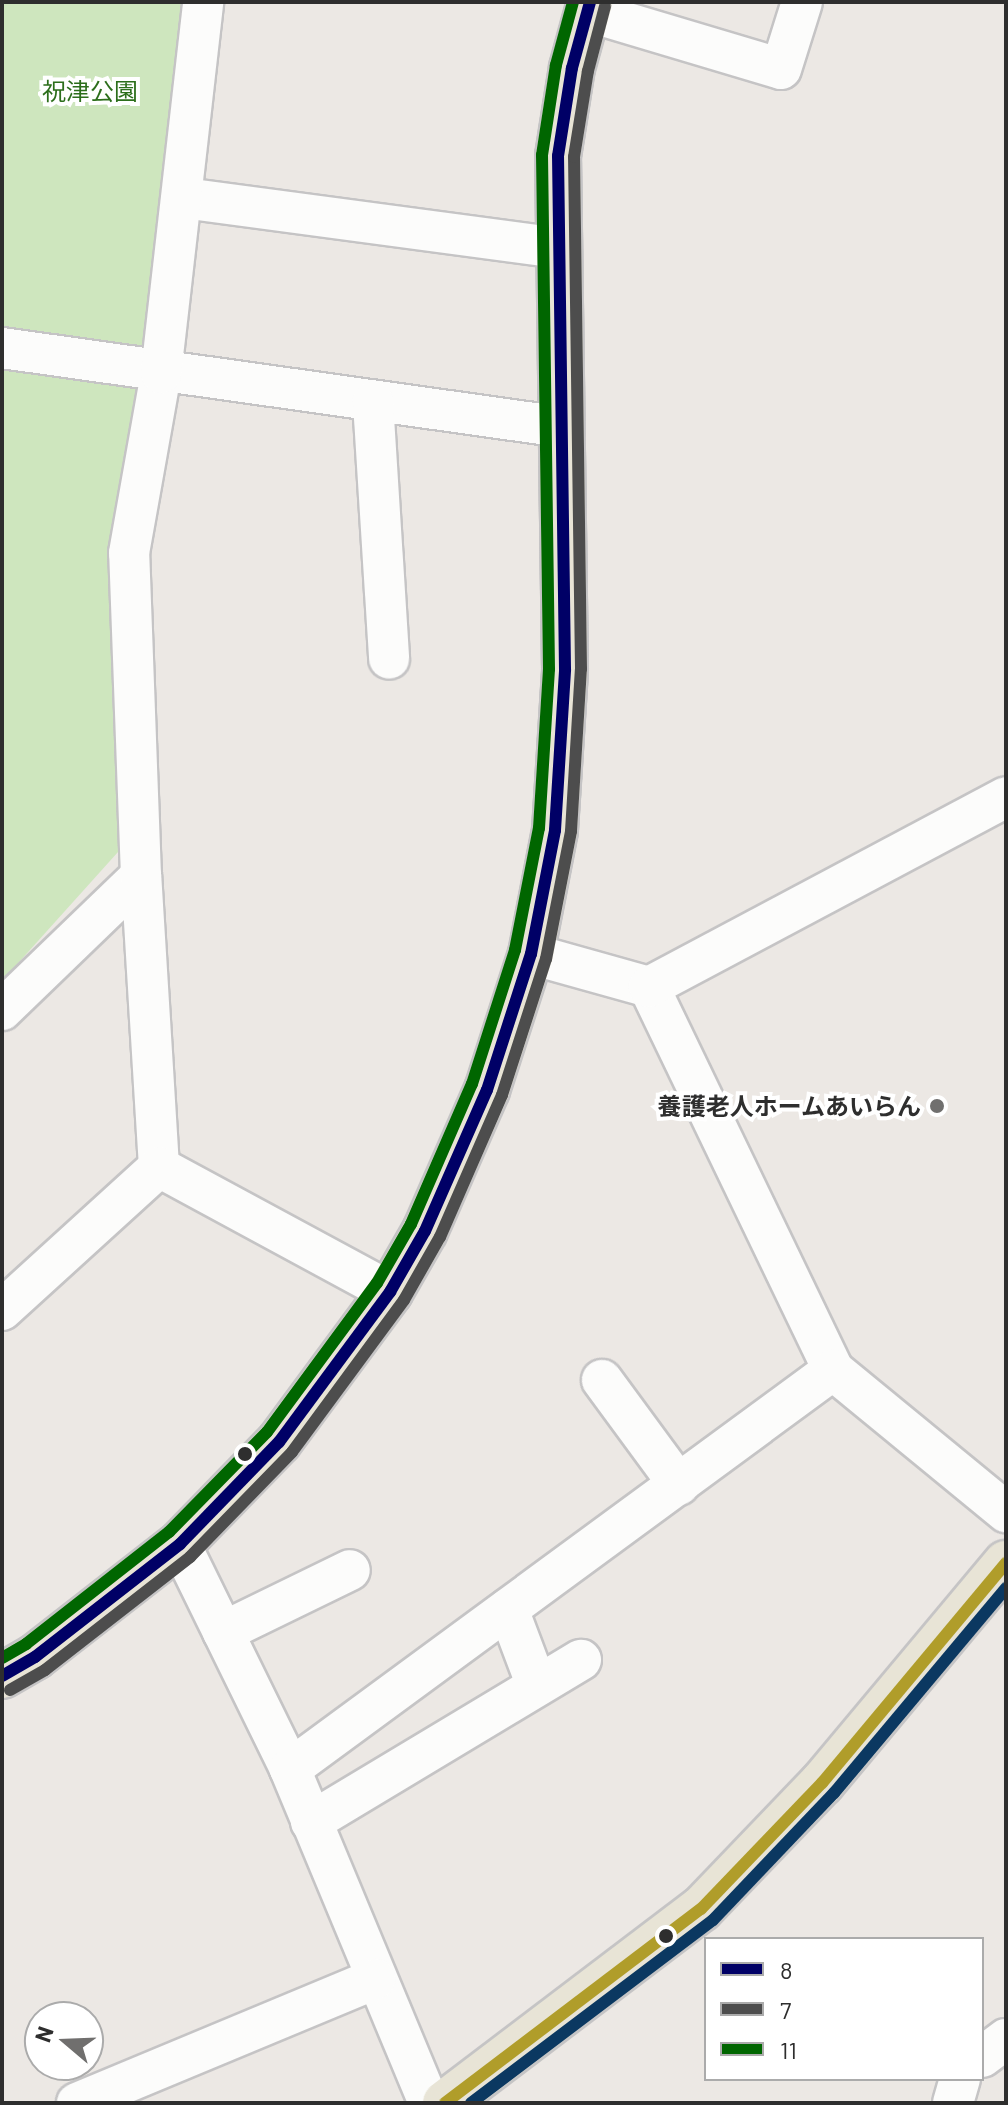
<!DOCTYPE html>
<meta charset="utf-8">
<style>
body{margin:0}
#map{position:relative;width:1008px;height:2105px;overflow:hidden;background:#ece8e4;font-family:Barlow,"Noto Sans JP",sans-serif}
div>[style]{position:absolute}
.green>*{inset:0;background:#cee6be}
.roads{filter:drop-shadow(2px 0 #c5c4c5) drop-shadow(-2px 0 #c5c4c5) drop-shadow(0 2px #c5c4c5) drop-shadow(0 -2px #c5c4c5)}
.minor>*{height:40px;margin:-20px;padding:0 20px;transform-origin:20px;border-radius:20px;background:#fcfcfb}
.major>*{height:44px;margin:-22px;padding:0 22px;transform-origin:22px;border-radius:22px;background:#e8e4d6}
.bus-1>*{height:12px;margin:-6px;padding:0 6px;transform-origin:6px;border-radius:6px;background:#006}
.bus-2>*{height:12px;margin:-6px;padding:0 6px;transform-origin:6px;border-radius:6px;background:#4d4d4d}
.bus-3>*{height:12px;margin:-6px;padding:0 6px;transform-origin:6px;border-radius:6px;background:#060}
.bus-4>*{height:12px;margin:-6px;padding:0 6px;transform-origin:6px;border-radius:6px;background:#b09d2a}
.bus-5>*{height:12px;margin:-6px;padding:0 6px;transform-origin:6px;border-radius:6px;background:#0b3861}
.dots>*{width:22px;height:22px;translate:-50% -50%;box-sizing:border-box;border:4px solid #fff;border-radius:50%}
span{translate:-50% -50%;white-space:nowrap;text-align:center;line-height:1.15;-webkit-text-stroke:8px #fff;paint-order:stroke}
.park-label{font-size:24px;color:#2c6e1b}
.poi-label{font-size:24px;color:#2e2e2e;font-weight:700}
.right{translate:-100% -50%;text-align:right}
.frame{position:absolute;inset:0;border:4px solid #2e2e2e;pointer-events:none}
.legend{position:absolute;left:704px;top:1937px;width:280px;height:144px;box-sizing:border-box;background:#fff;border:2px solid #ababab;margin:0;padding:10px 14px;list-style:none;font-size:24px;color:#2e2e2e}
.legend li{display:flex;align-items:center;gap:16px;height:40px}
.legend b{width:40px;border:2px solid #ababab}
.north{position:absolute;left:24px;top:2001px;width:80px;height:80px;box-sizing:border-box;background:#fff;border:2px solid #ababab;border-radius:50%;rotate:289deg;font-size:22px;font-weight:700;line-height:32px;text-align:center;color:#2e2e2e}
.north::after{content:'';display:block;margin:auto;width:28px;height:36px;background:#706f6e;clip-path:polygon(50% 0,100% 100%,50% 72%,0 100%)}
</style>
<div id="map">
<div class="green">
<i style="clip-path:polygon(2px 2px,188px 2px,127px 842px,2px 981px)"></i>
</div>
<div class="roads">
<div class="minor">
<i style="left:587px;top:11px;width:202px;rotate:16.6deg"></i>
<i style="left:781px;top:69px;width:70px;rotate:-72.6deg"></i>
<i style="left:184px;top:198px;width:378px;rotate:7.6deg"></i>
<i style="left:2px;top:348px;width:566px;rotate:8.03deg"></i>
<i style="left:373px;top:402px;width:257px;rotate:86.4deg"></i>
<i style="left:531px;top:954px;width:123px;rotate:15.6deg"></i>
<i style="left:649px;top:987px;width:425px;rotate:64.3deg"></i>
<i style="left:833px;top:1370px;width:224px;rotate:39.4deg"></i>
<i style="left:649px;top:987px;width:404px;rotate:-28deg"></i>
<i style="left:2px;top:1010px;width:193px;rotate:-44deg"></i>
<i style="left:159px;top:1167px;width:292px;rotate:-93.5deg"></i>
<i style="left:141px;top:876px;width:323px;rotate:-92.1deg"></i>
<i style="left:129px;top:553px;width:183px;rotate:-79.9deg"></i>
<i style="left:161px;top:373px;width:373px;rotate:-83.5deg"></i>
<i style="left:2px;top:1310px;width:212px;rotate:-42.3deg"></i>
<i style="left:159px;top:1167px;width:263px;rotate:28.4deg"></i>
<i style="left:602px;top:1380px;width:130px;rotate:53.7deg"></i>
<i style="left:180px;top:1544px;width:250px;rotate:63.9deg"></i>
<i style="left:290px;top:1769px;width:362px;rotate:67.4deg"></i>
<i style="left:508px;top:1609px;width:82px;rotate:69.4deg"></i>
<i style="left:223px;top:1632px;width:141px;rotate:-26deg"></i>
<i style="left:290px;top:1769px;width:674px;rotate:-36.31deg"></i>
<i style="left:311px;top:1822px;width:315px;rotate:-31deg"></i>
<i style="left:982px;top:2057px;width:30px;rotate:-37deg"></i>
<i style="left:77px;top:2103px;width:323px;rotate:-22.6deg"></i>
<i style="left:953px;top:2103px;width:25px;rotate:-74deg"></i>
</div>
<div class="major">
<i style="left:2px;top:1676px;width:38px;rotate:-30deg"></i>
<i style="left:35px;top:1657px;width:184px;rotate:-37.9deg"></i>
<i style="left:180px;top:1544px;width:142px;rotate:-45.9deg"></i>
<i style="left:279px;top:1442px;width:187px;rotate:-53.5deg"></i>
<i style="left:390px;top:1292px;width:70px;rotate:-60.2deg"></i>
<i style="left:425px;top:1231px;width:154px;rotate:-66.3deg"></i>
<i style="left:487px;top:1090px;width:143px;rotate:-72.1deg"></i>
<i style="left:531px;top:954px;width:126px;rotate:-79deg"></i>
<i style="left:555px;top:830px;width:161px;rotate:-86.4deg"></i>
<i style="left:565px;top:669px;width:513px;rotate:-90.78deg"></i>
<i style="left:558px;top:156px;width:89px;rotate:-81deg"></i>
<i style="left:572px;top:68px;width:68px;rotate:-74.7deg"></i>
<i style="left:445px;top:2103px;width:321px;rotate:-37.2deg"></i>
<i style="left:701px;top:1909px;width:175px;rotate:-46.2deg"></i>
<i style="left:822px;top:1783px;width:287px;rotate:-50.1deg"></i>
</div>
</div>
<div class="bus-1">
<i style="left:2px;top:1676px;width:38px;rotate:-30deg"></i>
<i style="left:35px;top:1657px;width:184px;rotate:-37.9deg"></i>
<i style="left:180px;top:1544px;width:142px;rotate:-45.9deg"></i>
<i style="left:279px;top:1442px;width:187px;rotate:-53.5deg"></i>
<i style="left:390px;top:1292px;width:70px;rotate:-60.2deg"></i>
<i style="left:425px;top:1231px;width:154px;rotate:-66.3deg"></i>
<i style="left:487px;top:1090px;width:143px;rotate:-72.1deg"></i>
<i style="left:531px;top:954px;width:126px;rotate:-79deg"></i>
<i style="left:555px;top:830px;width:161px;rotate:-86.4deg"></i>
<i style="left:565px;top:669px;width:513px;rotate:-90.78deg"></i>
<i style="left:558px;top:156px;width:89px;rotate:-81deg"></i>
<i style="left:572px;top:68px;width:68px;rotate:-74.7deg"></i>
</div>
<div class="bus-2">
<i style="left:10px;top:1690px;width:40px;rotate:-29.7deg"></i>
<i style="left:45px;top:1670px;width:184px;rotate:-37.9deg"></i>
<i style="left:190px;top:1557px;width:146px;rotate:-45.8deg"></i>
<i style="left:292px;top:1452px;width:189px;rotate:-53.6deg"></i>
<i style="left:404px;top:1300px;width:73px;rotate:-60.3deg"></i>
<i style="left:440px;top:1237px;width:155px;rotate:-66.4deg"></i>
<i style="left:502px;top:1095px;width:143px;rotate:-72.1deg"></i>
<i style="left:546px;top:959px;width:130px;rotate:-78.9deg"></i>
<i style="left:571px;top:831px;width:162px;rotate:-86.5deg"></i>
<i style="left:581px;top:669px;width:512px;rotate:-90.78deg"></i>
<i style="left:574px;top:157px;width:87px;rotate:-80.8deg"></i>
<i style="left:588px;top:71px;width:67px;rotate:-75.3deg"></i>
</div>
<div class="bus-3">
<i style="left:2px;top:1658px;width:28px;rotate:-30deg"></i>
<i style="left:26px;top:1644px;width:182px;rotate:-38.1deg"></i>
<i style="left:169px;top:1532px;width:140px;rotate:-45.6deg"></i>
<i style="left:267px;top:1432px;width:185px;rotate:-53.6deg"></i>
<i style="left:377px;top:1283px;width:68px;rotate:-60deg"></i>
<i style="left:411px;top:1224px;width:153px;rotate:-66.5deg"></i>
<i style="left:472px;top:1084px;width:141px;rotate:-72.2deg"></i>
<i style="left:515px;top:950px;width:124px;rotate:-78.9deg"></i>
<i style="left:539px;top:828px;width:159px;rotate:-86.4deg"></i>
<i style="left:549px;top:669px;width:514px;rotate:-90.78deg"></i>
<i style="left:542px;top:155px;width:91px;rotate:-81.2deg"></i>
<i style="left:556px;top:65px;width:65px;rotate:-74.9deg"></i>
</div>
<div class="bus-4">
<i style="left:445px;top:2103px;width:321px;rotate:-37.2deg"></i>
<i style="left:701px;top:1909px;width:175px;rotate:-46.2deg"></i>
<i style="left:822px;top:1783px;width:287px;rotate:-50.1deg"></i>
</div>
<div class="bus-5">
<i style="left:471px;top:2103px;width:303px;rotate:-37.1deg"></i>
<i style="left:713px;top:1920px;width:175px;rotate:-46.4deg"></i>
<i style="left:834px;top:1793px;width:268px;rotate:-50deg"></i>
</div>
<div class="dots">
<i style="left:937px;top:1106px;background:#706f6e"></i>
<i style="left:245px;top:1454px;background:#2e2e2e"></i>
<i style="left:666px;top:1936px;background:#2e2e2e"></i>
</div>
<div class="park-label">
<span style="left:90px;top:91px">祝津公園</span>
</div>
<div class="poi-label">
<span class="right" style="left:921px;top:1106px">養護老人ホームあいらん</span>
</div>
<div class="frame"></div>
<ul class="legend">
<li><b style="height:10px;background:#006"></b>8</li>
<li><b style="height:10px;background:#4d4d4d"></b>7</li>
<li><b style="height:10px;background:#060"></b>11</li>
</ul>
<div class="north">N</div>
</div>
